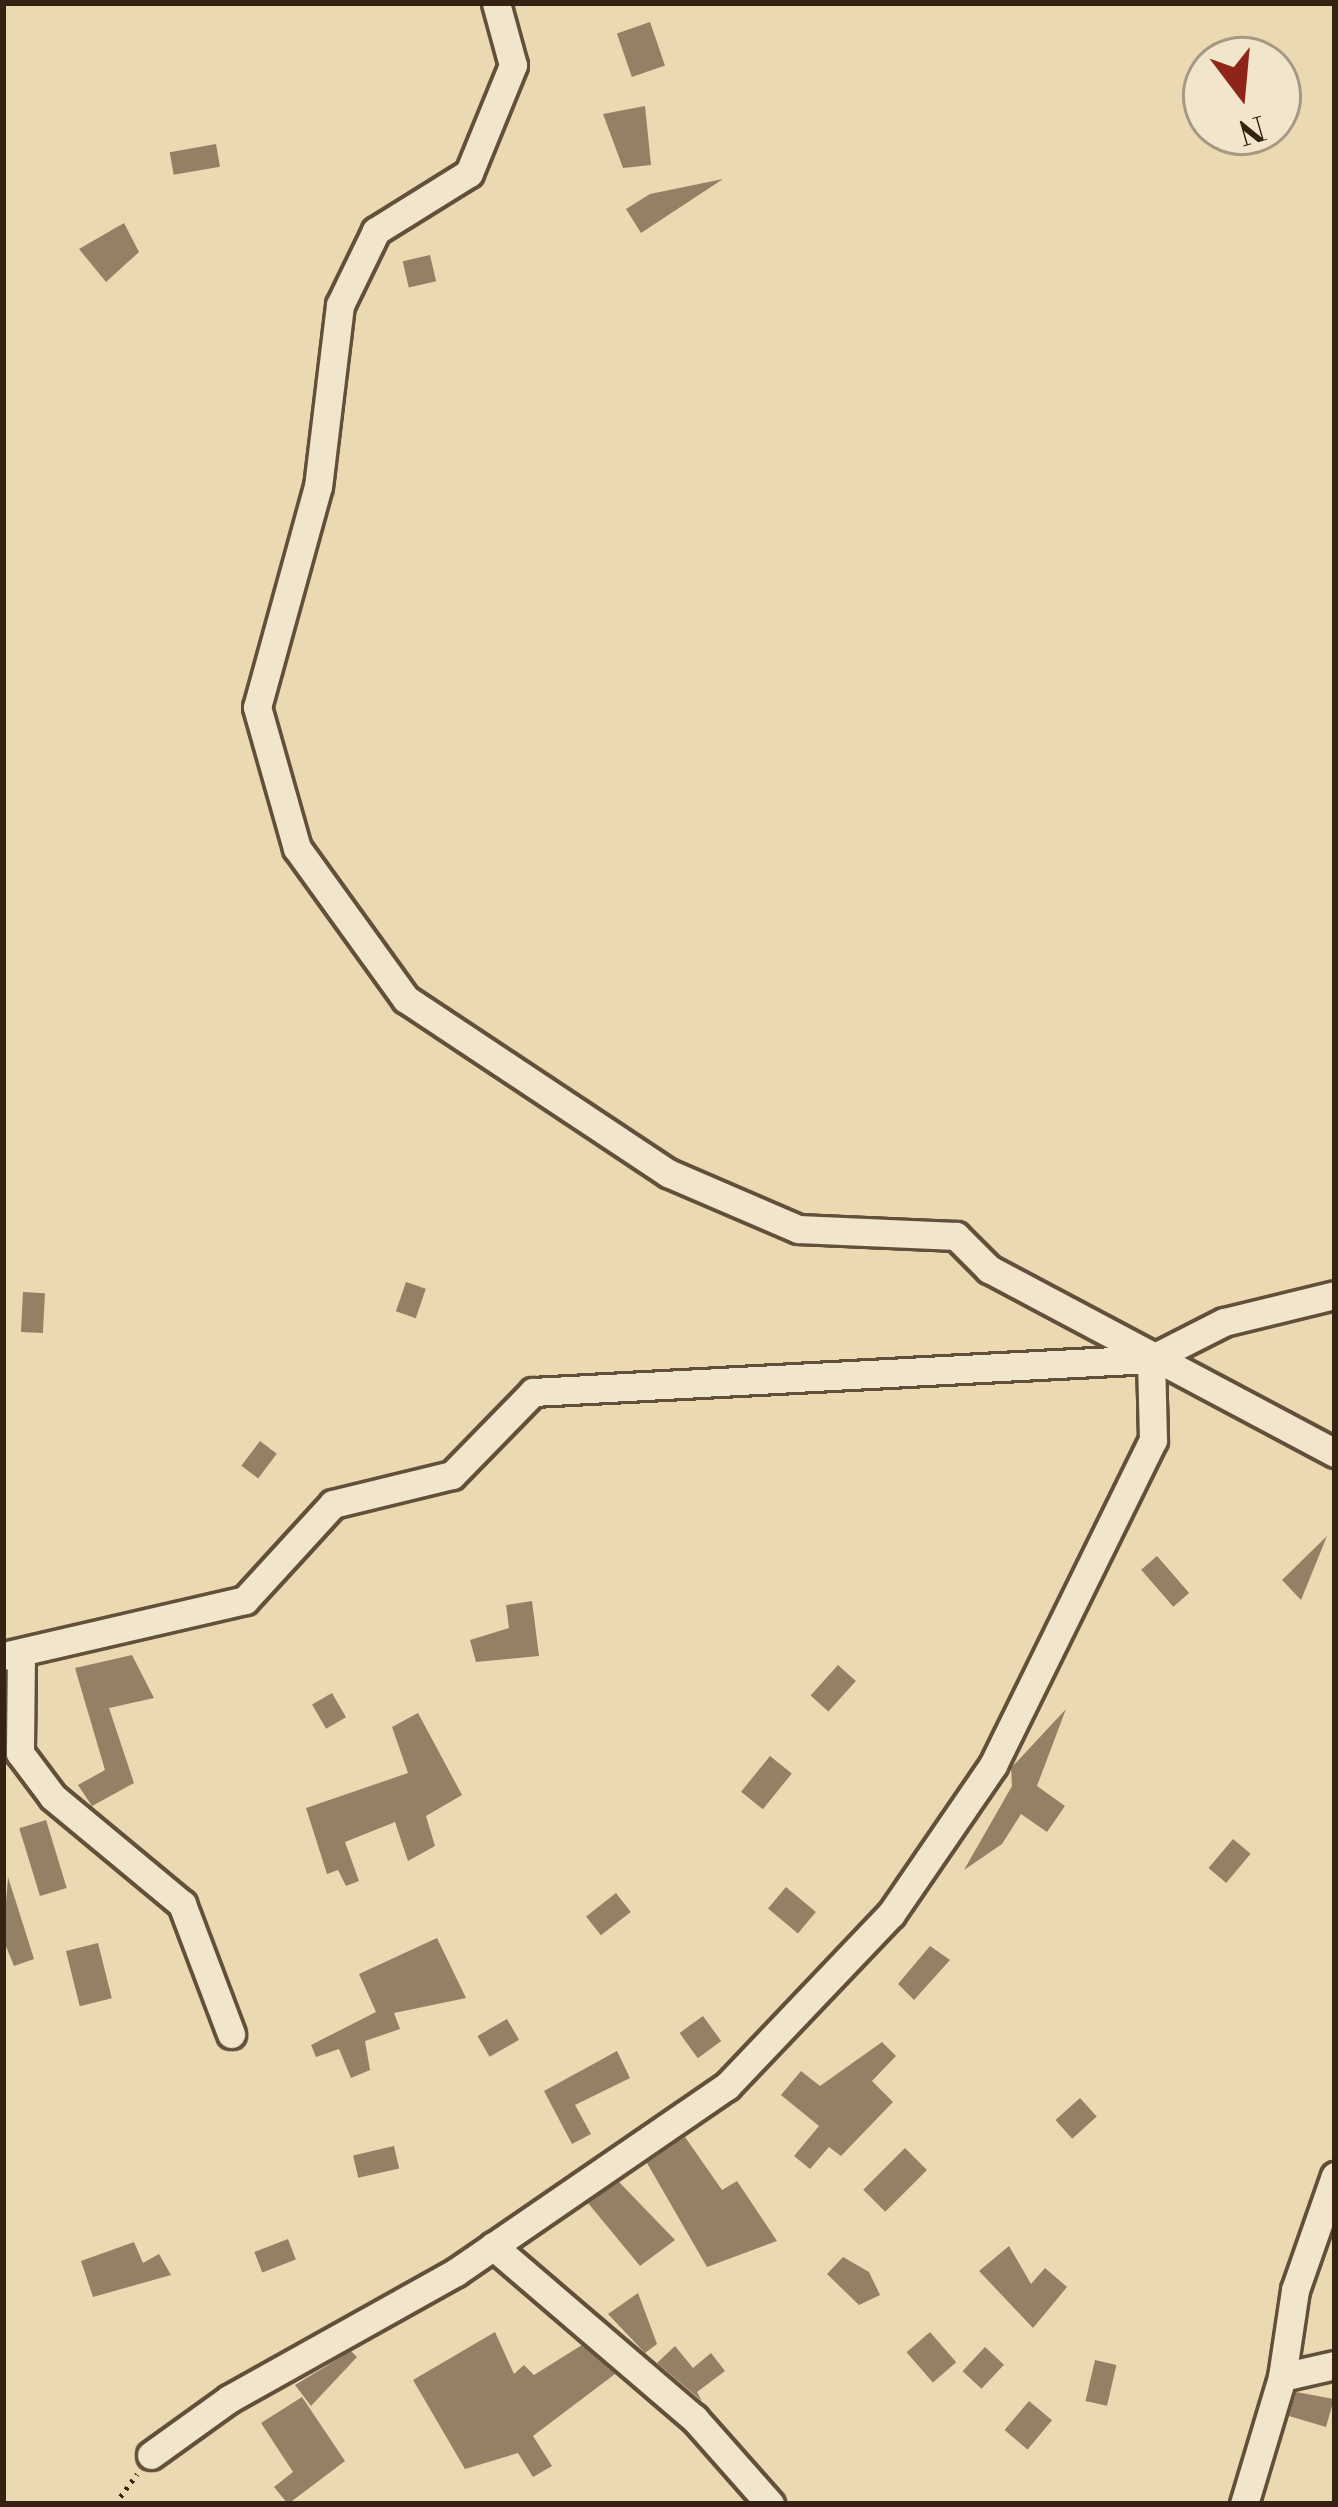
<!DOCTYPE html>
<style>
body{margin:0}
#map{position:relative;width:1338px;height:2507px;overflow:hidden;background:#ead9b1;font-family:"Libre Bodoni",serif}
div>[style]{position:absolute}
.building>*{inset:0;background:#948165;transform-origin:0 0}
.path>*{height:4.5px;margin-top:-2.25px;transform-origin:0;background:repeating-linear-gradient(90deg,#362212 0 3px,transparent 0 9px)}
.roads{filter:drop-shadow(3px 0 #63503a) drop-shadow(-3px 0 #63503a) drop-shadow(0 3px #63503a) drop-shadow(0 -3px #63503a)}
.minor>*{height:27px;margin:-13.5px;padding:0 13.5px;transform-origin:13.5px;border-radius:13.5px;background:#f1e6cc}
span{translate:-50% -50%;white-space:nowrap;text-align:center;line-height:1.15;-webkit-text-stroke:9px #f1e6cc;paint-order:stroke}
.frame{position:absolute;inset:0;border:6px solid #362212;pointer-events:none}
.north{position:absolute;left:1182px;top:36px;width:120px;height:120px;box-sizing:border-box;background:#f1e6cc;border:3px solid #a69882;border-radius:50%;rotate:164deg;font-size:33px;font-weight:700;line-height:48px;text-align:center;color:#362212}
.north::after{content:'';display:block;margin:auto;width:42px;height:54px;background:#8f2418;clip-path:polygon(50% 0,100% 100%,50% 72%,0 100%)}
</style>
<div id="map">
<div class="building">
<i style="left:650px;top:22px;width:46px;height:35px;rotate:71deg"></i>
<i style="clip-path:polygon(645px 106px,651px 165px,623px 168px,603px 114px)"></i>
<i style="left:216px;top:144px;width:23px;height:47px;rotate:80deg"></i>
<i style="clip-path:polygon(723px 179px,641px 233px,626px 209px,650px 194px)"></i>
<i style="clip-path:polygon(124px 223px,139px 252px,106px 282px,79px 249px)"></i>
<i style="left:430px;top:255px;width:27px;height:28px;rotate:77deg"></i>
<i style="left:406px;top:1282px;width:21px;height:31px;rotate:19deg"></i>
<i style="left:23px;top:1292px;width:22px;height:40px;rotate:3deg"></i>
<i style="left:260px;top:1441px;width:21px;height:31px;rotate:37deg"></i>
<i style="clip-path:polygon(1327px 1536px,1301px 1600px,1282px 1580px)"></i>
<i style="left:1157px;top:1556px;width:49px;height:21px;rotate:49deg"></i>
<i style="clip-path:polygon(532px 1601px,539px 1656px,476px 1662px,470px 1640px,509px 1628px,506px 1605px)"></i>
<i style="clip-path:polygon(132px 1655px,154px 1698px,109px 1708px,134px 1783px,92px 1806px,78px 1785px,105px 1770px,75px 1668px)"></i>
<i style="left:838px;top:1665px;width:24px;height:41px;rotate:42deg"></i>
<i style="left:332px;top:1693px;width:28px;height:23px;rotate:60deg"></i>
<i style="clip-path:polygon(1066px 1709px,1037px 1786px,1065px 1806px,1047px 1832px,1021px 1814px,1002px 1844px,964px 1870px,1012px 1786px,1011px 1768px)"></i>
<i style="clip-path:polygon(418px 1713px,462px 1795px,426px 1816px,435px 1846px,408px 1861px,395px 1822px,345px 1842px,359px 1881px,346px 1886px,338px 1870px,327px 1874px,306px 1808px,408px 1773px,392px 1727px)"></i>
<i style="left:770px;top:1756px;width:28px;height:46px;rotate:39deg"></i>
<i style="left:46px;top:1820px;width:71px;height:28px;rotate:73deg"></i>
<i style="left:1233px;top:1839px;width:23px;height:38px;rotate:40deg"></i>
<i style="clip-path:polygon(8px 1877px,34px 1959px,14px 1966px,3px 1939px)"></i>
<i style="left:786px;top:1887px;width:39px;height:28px;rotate:40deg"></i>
<i style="left:616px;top:1893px;width:24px;height:38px;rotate:52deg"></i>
<i style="clip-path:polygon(437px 1938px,466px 1998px,394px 2013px,400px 2029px,365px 2041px,370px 2070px,351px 2078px,339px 2049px,316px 2057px,311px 2045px,376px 2012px,359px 1974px)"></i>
<i style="left:98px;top:1943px;width:57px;height:33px;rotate:76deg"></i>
<i style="clip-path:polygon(930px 1946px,950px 1960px,914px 2000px,898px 1984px)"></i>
<i style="left:703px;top:2016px;width:31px;height:29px;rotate:54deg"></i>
<i style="left:507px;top:2019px;width:24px;height:34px;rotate:60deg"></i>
<i style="clip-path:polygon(882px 2042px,896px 2056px,872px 2081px,893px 2102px,841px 2156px,829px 2147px,810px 2169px,794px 2156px,819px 2126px,781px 2095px,801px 2071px,820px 2086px)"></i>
<i style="clip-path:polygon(617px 2051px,630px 2078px,575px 2105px,591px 2134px,572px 2144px,544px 2091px)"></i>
<i style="left:1080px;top:2098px;width:25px;height:33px;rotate:48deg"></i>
<i style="clip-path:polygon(685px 2137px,722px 2190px,737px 2181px,777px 2241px,707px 2267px,647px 2163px)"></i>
<i style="left:394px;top:2146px;width:23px;height:42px;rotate:77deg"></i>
<i style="left:905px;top:2148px;width:31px;height:59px;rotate:45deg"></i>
<i style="clip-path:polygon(619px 2182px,675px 2240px,640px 2266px,588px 2203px)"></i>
<i style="left:288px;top:2239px;width:22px;height:36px;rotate:69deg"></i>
<i style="clip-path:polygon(134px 2242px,143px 2263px,159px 2254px,171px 2275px,93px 2297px,81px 2261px)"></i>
<i style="clip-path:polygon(1009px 2246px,1031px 2284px,1045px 2268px,1067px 2287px,1033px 2328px,979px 2271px)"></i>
<i style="clip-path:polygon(843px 2257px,869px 2272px,880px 2295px,859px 2305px,827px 2274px)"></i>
<i style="clip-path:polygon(638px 2293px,657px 2344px,645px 2353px,608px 2314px)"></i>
<i style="clip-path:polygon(495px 2332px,514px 2374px,524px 2365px,534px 2375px,582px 2345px,615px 2374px,533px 2436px,552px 2466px,533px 2477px,518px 2453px,465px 2469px,413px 2380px)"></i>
<i style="left:930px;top:2332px;width:40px;height:31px;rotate:49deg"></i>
<i style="clip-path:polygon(675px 2346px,693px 2368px,711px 2353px,725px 2371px,697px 2392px,702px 2401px,657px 2363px)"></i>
<i style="left:985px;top:2347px;width:26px;height:33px;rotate:43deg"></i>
<i style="clip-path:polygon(351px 2351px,357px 2357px,311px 2406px,295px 2385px)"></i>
<i style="left:1095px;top:2360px;width:22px;height:42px;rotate:13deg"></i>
<i style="clip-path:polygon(1296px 2392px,1334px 2399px,1326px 2427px,1289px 2416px)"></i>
<i style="clip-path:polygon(302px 2397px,345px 2461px,288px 2504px,274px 2487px,293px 2472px,261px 2423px)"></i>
<i style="left:1029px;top:2401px;width:30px;height:38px;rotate:40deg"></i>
</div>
<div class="path">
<i style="left:115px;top:2504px;width:37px;rotate:-54deg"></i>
</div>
<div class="roads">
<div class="minor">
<i style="left:496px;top:3px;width:64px;rotate:74.7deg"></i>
<i style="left:513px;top:65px;width:117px;rotate:112.2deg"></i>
<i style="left:469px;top:173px;width:110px;rotate:148.1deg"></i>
<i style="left:376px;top:231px;width:82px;rotate:115.9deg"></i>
<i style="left:340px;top:305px;width:182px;rotate:96.9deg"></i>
<i style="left:318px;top:486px;width:229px;rotate:105.4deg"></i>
<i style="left:257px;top:707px;width:147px;rotate:74.2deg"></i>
<i style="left:297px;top:848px;width:186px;rotate:54.2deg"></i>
<i style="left:406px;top:999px;width:315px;rotate:33.6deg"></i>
<i style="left:668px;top:1173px;width:142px;rotate:23.3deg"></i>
<i style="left:798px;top:1229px;width:158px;rotate:2.5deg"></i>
<i style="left:956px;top:1236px;width:47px;rotate:45deg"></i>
<i style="left:989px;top:1269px;width:392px;rotate:28deg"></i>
<i style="left:21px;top:1653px;width:100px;rotate:90.6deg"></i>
<i style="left:20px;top:1753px;width:55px;rotate:53.1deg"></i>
<i style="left:53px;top:1797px;width:168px;rotate:39.7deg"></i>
<i style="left:182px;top:1904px;width:139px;rotate:69.3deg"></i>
<i style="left:3px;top:1656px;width:248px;rotate:-13deg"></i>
<i style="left:245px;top:1600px;width:130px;rotate:-47.5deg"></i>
<i style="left:333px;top:1504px;width:122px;rotate:-13.7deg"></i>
<i style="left:452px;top:1475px;width:116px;rotate:-45.7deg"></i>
<i style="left:533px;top:1392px;width:619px;rotate:-3.06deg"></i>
<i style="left:1151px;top:1359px;width:82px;rotate:-26.9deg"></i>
<i style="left:1224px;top:1322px;width:114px;rotate:-13.7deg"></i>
<i style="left:493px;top:2246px;width:265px;rotate:40.6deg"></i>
<i style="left:694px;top:2418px;width:115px;rotate:48.5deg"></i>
<i style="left:1282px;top:2377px;width:54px;rotate:-12.8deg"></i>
<i style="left:151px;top:2455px;width:96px;rotate:-35.7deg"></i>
<i style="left:229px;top:2399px;width:260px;rotate:-29.2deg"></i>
<i style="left:456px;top:2272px;width:329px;rotate:-34.5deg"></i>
<i style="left:727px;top:2086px;width:238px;rotate:-46.4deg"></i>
<i style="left:891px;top:1914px;width:181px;rotate:-55.6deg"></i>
<i style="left:993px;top:1765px;width:362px;rotate:-63.8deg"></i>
<i style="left:1153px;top:1440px;width:81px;rotate:-91.4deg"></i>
<i style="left:1244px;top:2504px;width:133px;rotate:-73.3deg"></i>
<i style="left:1282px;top:2377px;width:88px;rotate:-81.5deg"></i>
<i style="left:1295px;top:2290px;width:121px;rotate:-70.7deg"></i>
</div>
</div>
<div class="frame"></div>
<div class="north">N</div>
</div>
